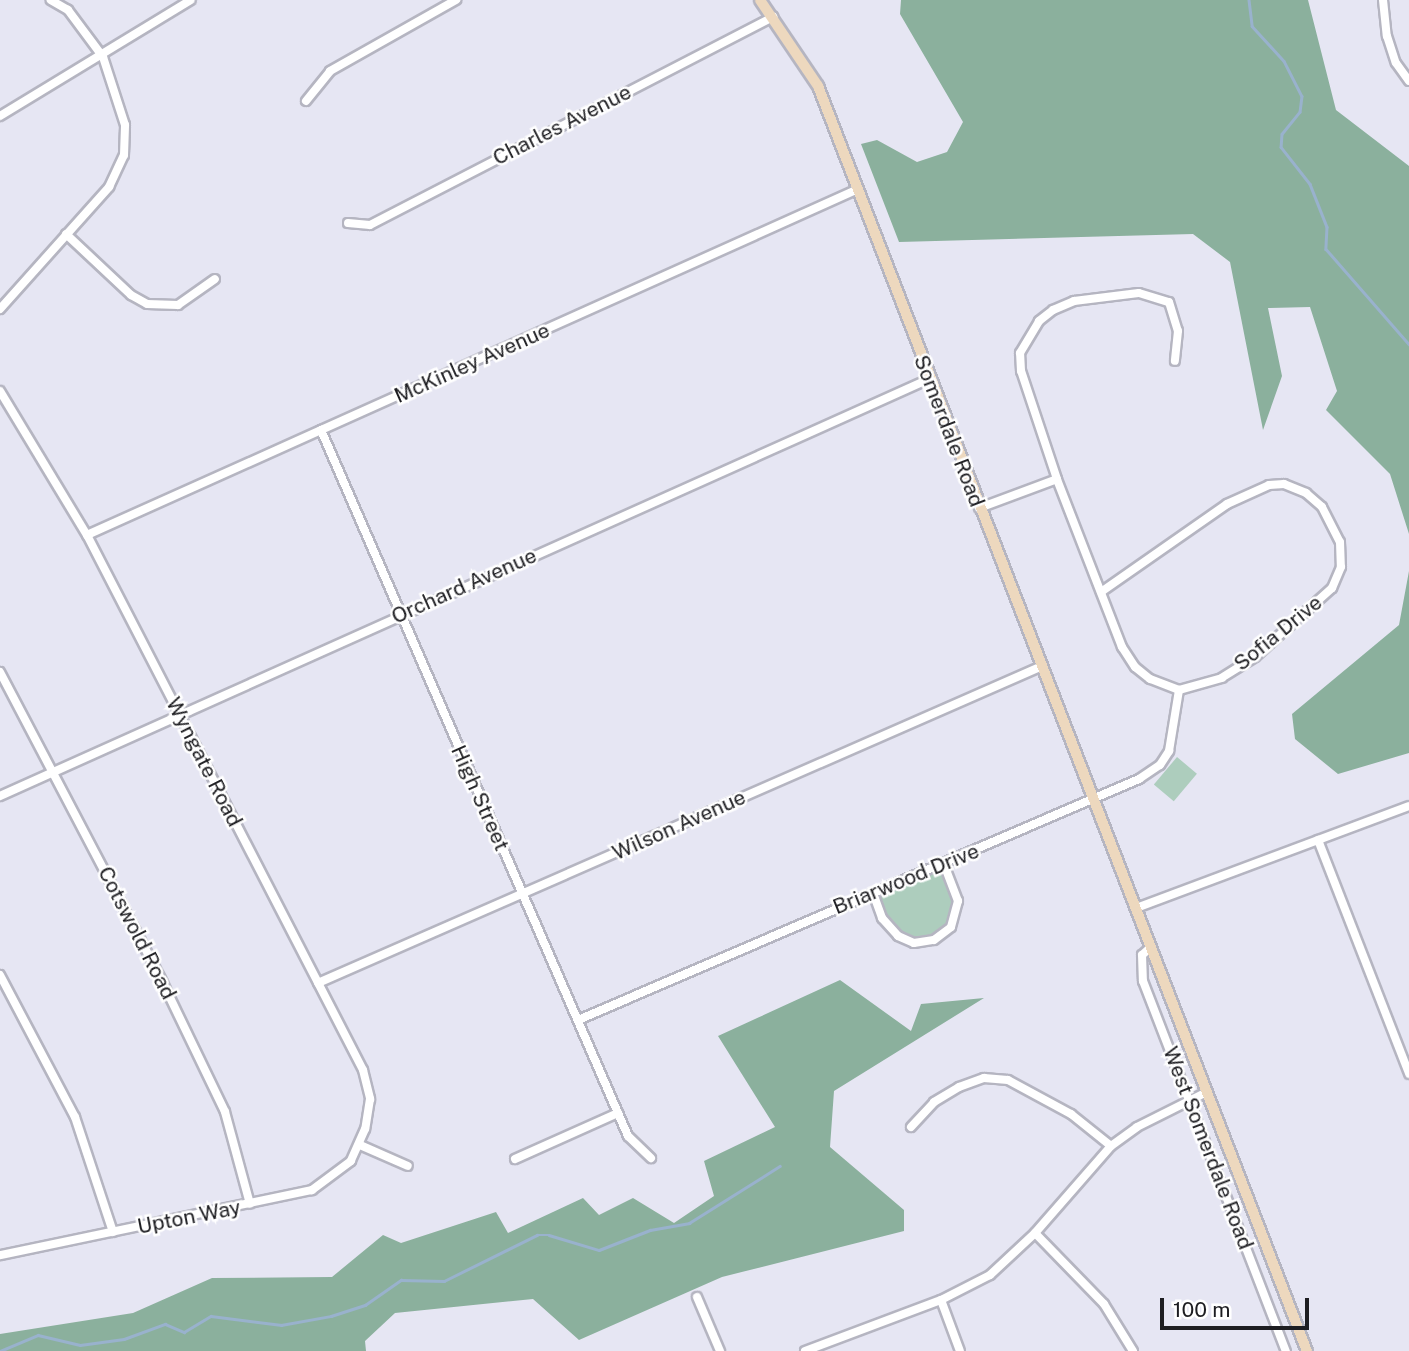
<!DOCTYPE html>
<style>
body{margin:0}
#map{position:relative;width:1409px;height:1351px;overflow:hidden;background:#e6e6f3;font-family:"Public Sans",sans-serif}
div>[style]{position:absolute}
.green>*{inset:0;background:#adcdbd;transform-origin:0 0}
.forest>*{inset:0;background:#8bb09d}
.stream>*{height:2.5px;margin:-1.25px;padding:0 1.25px;transform-origin:1.25px;border-radius:1.25px;background:#99b2cd}
.roads{filter:drop-shadow(2px 0 #b5b5c1) drop-shadow(-2px 0 #b5b5c1) drop-shadow(0 2px #b5b5c1) drop-shadow(0 -2px #b5b5c1)}
.street>*{height:8px;margin:-4px;padding:0 4px;transform-origin:4px;border-radius:4px;background:#fff}
.secondary>*{height:10px;margin:-5px;padding:0 5px;transform-origin:5px;border-radius:5px;background:#edd8be}
span{translate:-50% -50%;white-space:nowrap;text-align:center;line-height:1.15;-webkit-text-stroke:5px #fff;paint-order:stroke}
.street-label{font-size:21px;color:#1d1d21}
.scale{position:absolute;left:1160px;top:1298px;width:149px;height:32px;box-sizing:border-box;border:4px solid #1d1d21;border-top:0;padding-left:9px;font-size:21px;line-height:24px;white-space:nowrap;color:#1d1d21;-webkit-text-stroke:5px #fff;paint-order:stroke}
</style>
<div id="map">
<div class="green">
<i style="left:1177px;top:757px;width:26px;height:36px;rotate:40deg"></i>
<i style="clip-path:polygon(944px 864px,955px 891px,951px 927px,923px 943px,891px 931px,873px 893px)"></i>
</div>
<div class="forest">
<i style="clip-path:polygon(901px 0,1308px 0,1336px 110px,1409px 166px,1409px 534px,1390px 474px,1326px 410px,1337px 391px,1310px 307px,1268px 308px,1282px 376px,1263px 430px,1230px 262px,1193px 234px,899px 242px,861px 144px,877px 140px,917px 162px,947px 152px,963px 122px,900px 14px)"></i>
<i style="clip-path:polygon(1409px 571px,1409px 753px,1338px 774px,1295px 739px,1292px 714px,1399px 625px)"></i>
<i style="clip-path:polygon(840px 980px,911px 1031px,921px 1004px,984px 998px,834px 1091px,830px 1147px,904px 1210px,904px 1231px,722px 1277px,579px 1340px,533px 1299px,395px 1313px,365px 1341px,366px 1351px,0 1351px,0 1334px,133px 1313px,212px 1278px,332px 1277px,383px 1235px,401px 1243px,496px 1212px,508px 1233px,583px 1198px,599px 1215px,633px 1198px,674px 1223px,714px 1196px,704px 1161px,775px 1127px,718px 1036px)"></i>
</div>
<div class="stream">
<i style="left:1249px;top:0;width:26px;rotate:83deg"></i>
<i style="left:1252px;top:26px;width:47px;rotate:47.6deg"></i>
<i style="left:1284px;top:61px;width:39px;rotate:63deg"></i>
<i style="left:1302px;top:96px;width:16px;rotate:97deg"></i>
<i style="left:1300px;top:112px;width:28px;rotate:129deg"></i>
<i style="left:1282px;top:134px;width:13px;rotate:94deg"></i>
<i style="left:1281px;top:147px;width:47px;rotate:51.9deg"></i>
<i style="left:1310px;top:184px;width:46px;rotate:68.4deg"></i>
<i style="left:1327px;top:227px;width:22px;rotate:93deg"></i>
<i style="left:1326px;top:249px;width:126px;rotate:48.9deg"></i>
<i style="left:0;top:1351px;width:41px;rotate:-22.8deg"></i>
<i style="left:38px;top:1335px;width:43px;rotate:13.4deg"></i>
<i style="left:80px;top:1345px;width:44px;rotate:-7.8deg"></i>
<i style="left:124px;top:1339px;width:44px;rotate:-20.1deg"></i>
<i style="left:165px;top:1324px;width:21px;rotate:23deg"></i>
<i style="left:184px;top:1332px;width:31px;rotate:-31deg"></i>
<i style="left:211px;top:1316px;width:71px;rotate:7.3deg"></i>
<i style="left:281px;top:1325px;width:51px;rotate:-10.2deg"></i>
<i style="left:331px;top:1316px;width:36px;rotate:-18deg"></i>
<i style="left:365px;top:1305px;width:44px;rotate:-34.8deg"></i>
<i style="left:401px;top:1280px;width:43px;rotate:1.3deg"></i>
<i style="left:444px;top:1281px;width:104px;rotate:-26.3deg"></i>
<i style="left:537px;top:1235px;width:12px"></i>
<i style="left:549px;top:1235px;width:52px;rotate:16.7deg"></i>
<i style="left:599px;top:1250px;width:55px;rotate:-21.4deg"></i>
<i style="left:650px;top:1230px;width:40px;rotate:-10deg"></i>
<i style="left:689px;top:1223px;width:107px;rotate:-32.1deg"></i>
</div>
<div class="roads">
<div class="street">
<i style="left:1383px;top:0;width:36px;rotate:84deg"></i>
<i style="left:1387px;top:36px;width:28px;rotate:72deg"></i>
<i style="left:1396px;top:63px;width:22px;rotate:54deg"></i>
<i style="left:306px;top:101px;width:38px;rotate:-51deg"></i>
<i style="left:330px;top:71px;width:145px;rotate:-29.4deg"></i>
<i style="left:0;top:116px;width:223px;rotate:-31.3deg"></i>
<i style="left:348px;top:223px;width:22px;rotate:5deg"></i>
<i style="left:370px;top:225px;width:454px;rotate:-27.3deg"></i>
<i style="left:66px;top:234px;width:89px;rotate:43.2deg"></i>
<i style="left:131px;top:295px;width:18px;rotate:29deg"></i>
<i style="left:147px;top:304px;width:31px;rotate:2deg"></i>
<i style="left:178px;top:305px;width:45px;rotate:-35.1deg"></i>
<i style="left:0;top:309px;width:164px;rotate:-48.2deg"></i>
<i style="left:109px;top:187px;width:35px;rotate:-65deg"></i>
<i style="left:124px;top:155px;width:30px;rotate:-88deg"></i>
<i style="left:125px;top:125px;width:71px;rotate:-107.9deg"></i>
<i style="left:103px;top:57px;width:59px;rotate:-126.7deg"></i>
<i style="left:68px;top:10px;width:20px;rotate:-150deg"></i>
<i style="left:0;top:391px;width:168px;rotate:58.9deg"></i>
<i style="left:87px;top:535px;width:602px;rotate:62.71deg"></i>
<i style="left:363px;top:1070px;width:30px;rotate:76deg"></i>
<i style="left:370px;top:1099px;width:30px;rotate:99deg"></i>
<i style="left:365px;top:1129px;width:35px;rotate:114deg"></i>
<i style="left:351px;top:1161px;width:49px;rotate:143.4deg"></i>
<i style="left:312px;top:1190px;width:319px;rotate:168.2deg"></i>
<i style="left:321px;top:430px;width:770px;rotate:66.5deg"></i>
<i style="left:628px;top:1136px;width:32px;rotate:44deg"></i>
<i style="left:979px;top:508px;width:83px;rotate:-20.4deg"></i>
<i style="left:87px;top:535px;width:843px;rotate:-24.16deg"></i>
<i style="left:1101px;top:592px;width:154px;rotate:-34.9deg"></i>
<i style="left:1227px;top:504px;width:46px;rotate:-24.3deg"></i>
<i style="left:1269px;top:485px;width:15px;rotate:-4deg"></i>
<i style="left:1284px;top:484px;width:24px;rotate:22deg"></i>
<i style="left:1306px;top:493px;width:21px;rotate:41deg"></i>
<i style="left:1322px;top:507px;width:39px;rotate:63deg"></i>
<i style="left:1340px;top:542px;width:25px;rotate:88deg"></i>
<i style="left:1341px;top:567px;width:23px;rotate:113deg"></i>
<i style="left:1332px;top:588px;width:103px;rotate:138.1deg"></i>
<i style="left:1255px;top:657px;width:39px;rotate:148deg"></i>
<i style="left:1222px;top:678px;width:45px;rotate:164.4deg"></i>
<i style="left:1179px;top:690px;width:31px;rotate:-159deg"></i>
<i style="left:1150px;top:679px;width:19px;rotate:-141deg"></i>
<i style="left:1135px;top:667px;width:24px;rotate:-123deg"></i>
<i style="left:1122px;top:647px;width:180px;rotate:-111.2deg"></i>
<i style="left:1057px;top:479px;width:114px;rotate:-108.4deg"></i>
<i style="left:1021px;top:371px;width:18px;rotate:-93deg"></i>
<i style="left:1020px;top:353px;width:37px;rotate:-59deg"></i>
<i style="left:1039px;top:321px;width:18px;rotate:-38deg"></i>
<i style="left:1053px;top:310px;width:23px;rotate:-23deg"></i>
<i style="left:1074px;top:301px;width:65px;rotate:-7deg"></i>
<i style="left:1139px;top:293px;width:31px;rotate:17deg"></i>
<i style="left:1169px;top:302px;width:30px;rotate:73deg"></i>
<i style="left:1178px;top:331px;width:30px;rotate:96deg"></i>
<i style="left:0;top:672px;width:351px;rotate:62.3deg"></i>
<i style="left:163px;top:983px;width:143px;rotate:64.3deg"></i>
<i style="left:225px;top:1112px;width:95px;rotate:74.8deg"></i>
<i style="left:0;top:796px;width:1018px;rotate:-24.17deg"></i>
<i style="left:1318px;top:840px;width:251px;rotate:68.7deg"></i>
<i style="left:873px;top:893px;width:27px;rotate:70deg"></i>
<i style="left:882px;top:918px;width:24px;rotate:48deg"></i>
<i style="left:898px;top:936px;width:17px;rotate:24deg"></i>
<i style="left:914px;top:943px;width:20px;rotate:-9deg"></i>
<i style="left:934px;top:940px;width:21px;rotate:-37deg"></i>
<i style="left:951px;top:927px;width:27px;rotate:-75deg"></i>
<i style="left:958px;top:901px;width:40px;rotate:-111deg"></i>
<i style="left:1136px;top:908px;width:291px;rotate:-20.5deg"></i>
<i style="left:1151px;top:947px;width:12px;rotate:138deg"></i>
<i style="left:1142px;top:955px;width:26px;rotate:88deg"></i>
<i style="left:1143px;top:981px;width:397px;rotate:68.9deg"></i>
<i style="left:0;top:975px;width:161px;rotate:62.2deg"></i>
<i style="left:75px;top:1117px;width:121px;rotate:71.7deg"></i>
<i style="left:318px;top:983px;width:788px;rotate:-23.64deg"></i>
<i style="left:578px;top:1020px;width:611px;rotate:-23.25deg"></i>
<i style="left:1139px;top:779px;width:25px;rotate:-34deg"></i>
<i style="left:1160px;top:765px;width:17px;rotate:-57deg"></i>
<i style="left:1169px;top:751px;width:62px;rotate:-80.7deg"></i>
<i style="left:911px;top:1127px;width:34px;rotate:-47deg"></i>
<i style="left:934px;top:1102px;width:29px;rotate:-31deg"></i>
<i style="left:959px;top:1087px;width:27px;rotate:-20deg"></i>
<i style="left:984px;top:1078px;width:24px;rotate:5deg"></i>
<i style="left:1008px;top:1080px;width:72px;rotate:28.4deg"></i>
<i style="left:1071px;top:1114px;width:51px;rotate:38.7deg"></i>
<i style="left:360px;top:1145px;width:52px;rotate:23.6deg"></i>
<i style="left:515px;top:1159px;width:113px;rotate:-24.1deg"></i>
<i style="left:1035px;top:1233px;width:99px;rotate:45.8deg"></i>
<i style="left:1104px;top:1304px;width:55px;rotate:58.3deg"></i>
<i style="left:697px;top:1297px;width:59px;rotate:66.9deg"></i>
<i style="left:941px;top:1300px;width:54px;rotate:69.6deg"></i>
<i style="left:805px;top:1351px;width:145px;rotate:-20.6deg"></i>
<i style="left:941px;top:1300px;width:55px;rotate:-27deg"></i>
<i style="left:990px;top:1275px;width:62px;rotate:-43deg"></i>
<i style="left:1035px;top:1233px;width:116px;rotate:-48.9deg"></i>
<i style="left:1111px;top:1146px;width:32px;rotate:-36deg"></i>
<i style="left:1137px;top:1127px;width:78px;rotate:-26.6deg"></i>
</div>
<div class="secondary">
<i style="left:760px;top:0;width:104px;rotate:56deg"></i>
<i style="left:818px;top:86px;width:1356px;rotate:68.87deg"></i>
</div>
</div>
<div class="street-label">
<span style="left:562px;top:125px;rotate:-27deg">Charles Avenue</span>
<span style="left:472px;top:363px;rotate:-24deg">McKinley Avenue</span>
<span style="left:949px;top:431px;rotate:69deg">Somerdale Road</span>
<span style="left:464px;top:586px;rotate:-24deg">Orchard Avenue</span>
<span style="left:1278px;top:633px;rotate:-39deg">Sofia Drive</span>
<span style="left:204px;top:762px;rotate:63deg">Wyngate Road</span>
<span style="left:480px;top:798px;rotate:66deg">High Street</span>
<span style="left:679px;top:825px;rotate:-24deg">Wilson Avenue</span>
<span style="left:906px;top:879px;rotate:-22deg">Briarwood Drive</span>
<span style="left:137px;top:933px;rotate:63deg">Cotswold Road</span>
<span style="left:1208px;top:1148px;rotate:69deg">West Somerdale Road</span>
<span style="left:189px;top:1217px;rotate:-11deg">Upton Way</span>
</div>
<div class="scale">100 m</div>
</div>
